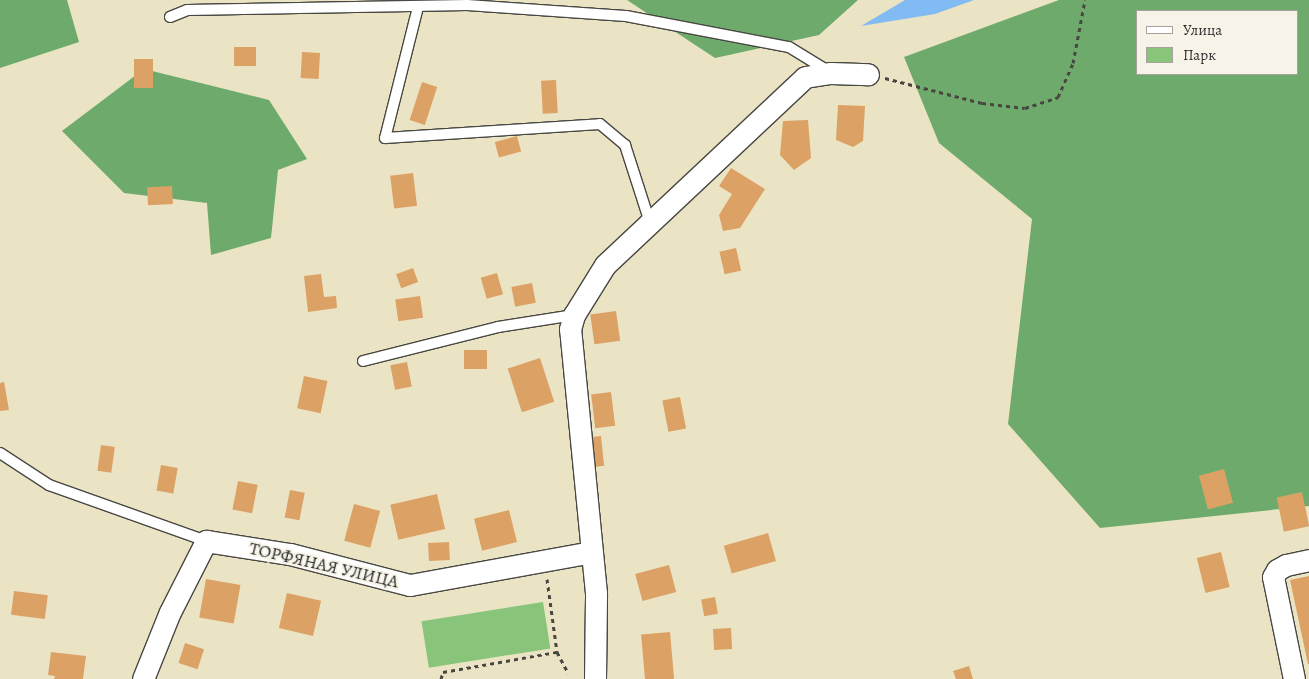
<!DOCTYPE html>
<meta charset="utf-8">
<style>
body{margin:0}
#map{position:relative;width:1309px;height:679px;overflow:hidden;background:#ebe4c4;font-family:Alegreya,serif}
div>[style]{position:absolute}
.green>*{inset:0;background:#88c57b;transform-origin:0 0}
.forest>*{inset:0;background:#6eaa6b}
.water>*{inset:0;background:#82baf3}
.building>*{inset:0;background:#dba165;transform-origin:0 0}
.path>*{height:3px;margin-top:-1.5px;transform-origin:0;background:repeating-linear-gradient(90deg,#484742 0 4px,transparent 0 8px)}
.roads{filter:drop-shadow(1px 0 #484742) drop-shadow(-1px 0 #484742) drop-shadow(0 1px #484742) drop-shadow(0 -1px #484742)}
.service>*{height:10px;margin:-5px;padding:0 5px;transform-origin:5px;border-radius:5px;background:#fff}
.minor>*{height:21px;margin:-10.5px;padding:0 10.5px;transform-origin:10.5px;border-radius:10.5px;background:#fff}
span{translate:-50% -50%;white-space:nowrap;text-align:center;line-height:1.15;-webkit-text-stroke:4px #f7f3e8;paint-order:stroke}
.street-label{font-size:18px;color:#2b2b2b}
.legend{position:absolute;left:1136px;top:10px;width:162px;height:65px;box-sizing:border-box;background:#f7f3e8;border:1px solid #a5a39c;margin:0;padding:6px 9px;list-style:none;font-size:15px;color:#2b2b2b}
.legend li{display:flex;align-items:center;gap:10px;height:25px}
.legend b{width:25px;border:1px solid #a5a39c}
</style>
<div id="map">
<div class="green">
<i style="left:543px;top:602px;width:47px;height:123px;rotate:81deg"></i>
</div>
<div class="forest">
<i style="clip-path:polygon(0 0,67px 0,79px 42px,0 68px)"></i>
<i style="clip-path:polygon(627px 0,858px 0,819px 35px,715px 58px)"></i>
<i style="clip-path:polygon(evenodd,1059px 0,1309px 0,1309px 506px,1100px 528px,1008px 424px,1032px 219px,939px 143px,904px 57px,1059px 0,1138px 11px,1298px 11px,1298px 74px,1138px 74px,1138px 11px)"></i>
<i style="clip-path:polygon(144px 69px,269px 100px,307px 159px,278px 170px,271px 238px,211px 255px,207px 203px,124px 193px,62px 131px)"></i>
</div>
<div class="water">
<i style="clip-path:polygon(905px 0,974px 0,935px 14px,861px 26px)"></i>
</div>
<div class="building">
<i style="left:234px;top:47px;width:22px;height:19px"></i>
<i style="left:302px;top:52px;width:18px;height:26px;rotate:3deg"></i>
<i style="left:153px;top:59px;width:29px;height:19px;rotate:90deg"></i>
<i style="left:556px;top:80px;width:33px;height:15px;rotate:87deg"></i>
<i style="left:422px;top:82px;width:16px;height:40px;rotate:18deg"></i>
<i style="clip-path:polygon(838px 105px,865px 106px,863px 141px,853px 147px,836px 140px)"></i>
<i style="clip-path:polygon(808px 120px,811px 158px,794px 170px,780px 155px,783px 121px)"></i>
<i style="left:517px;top:136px;width:16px;height:23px;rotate:75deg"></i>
<i style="clip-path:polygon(731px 168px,765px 189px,740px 228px,723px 231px,719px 215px,732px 194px,719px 186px)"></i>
<i style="left:413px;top:173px;width:33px;height:23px;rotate:83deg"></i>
<i style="left:172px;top:186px;width:18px;height:25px;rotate:87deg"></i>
<i style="left:736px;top:248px;width:23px;height:17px;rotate:77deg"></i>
<i style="left:413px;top:268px;width:15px;height:18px;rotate:70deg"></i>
<i style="left:497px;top:273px;width:22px;height:17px;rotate:74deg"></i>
<i style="clip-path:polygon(321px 274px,324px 297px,336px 296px,337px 308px,308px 312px,304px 276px)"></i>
<i style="left:532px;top:283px;width:20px;height:21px;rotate:79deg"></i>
<i style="left:420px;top:296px;width:22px;height:25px;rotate:82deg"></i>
<i style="left:616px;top:311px;width:30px;height:26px;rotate:82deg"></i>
<i style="left:464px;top:350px;width:23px;height:19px"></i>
<i style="left:540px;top:358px;width:46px;height:34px;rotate:72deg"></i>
<i style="left:407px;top:362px;width:25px;height:17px;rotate:79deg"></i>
<i style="left:304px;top:376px;width:24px;height:33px;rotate:12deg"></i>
<i style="clip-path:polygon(4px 382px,9px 410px,0 411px,0 383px)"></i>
<i style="left:611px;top:392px;width:34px;height:20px;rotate:83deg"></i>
<i style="left:680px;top:397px;width:32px;height:18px;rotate:79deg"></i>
<i style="left:601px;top:436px;width:30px;height:11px;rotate:84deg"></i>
<i style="left:101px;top:445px;width:14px;height:26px;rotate:8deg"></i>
<i style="left:161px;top:465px;width:17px;height:26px;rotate:10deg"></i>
<i style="left:1224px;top:469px;width:35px;height:26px;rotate:75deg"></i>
<i style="left:238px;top:481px;width:20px;height:29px;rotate:11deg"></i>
<i style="left:290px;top:490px;width:15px;height:28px;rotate:11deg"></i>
<i style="left:1302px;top:492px;width:35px;height:26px;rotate:78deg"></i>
<i style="left:437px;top:494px;width:36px;height:48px;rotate:77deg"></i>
<i style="left:354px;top:504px;width:27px;height:38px;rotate:15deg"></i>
<i style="left:509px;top:510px;width:33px;height:36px;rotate:76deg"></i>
<i style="left:768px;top:533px;width:29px;height:46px;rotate:74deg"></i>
<i style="left:449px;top:542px;width:18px;height:21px;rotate:87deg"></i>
<i style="left:1221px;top:552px;width:36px;height:25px;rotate:76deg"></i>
<i style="left:669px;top:565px;width:28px;height:35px;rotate:75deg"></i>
<i style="clip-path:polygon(1309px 576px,1309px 664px,1308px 664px,1290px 580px)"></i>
<i style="left:206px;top:579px;width:35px;height:39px;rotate:10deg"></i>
<i style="left:14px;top:591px;width:34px;height:24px;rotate:7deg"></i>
<i style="left:287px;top:593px;width:35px;height:36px;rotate:13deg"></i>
<i style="left:715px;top:597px;width:17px;height:14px;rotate:80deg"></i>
<i style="left:731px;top:628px;width:21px;height:18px;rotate:87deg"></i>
<i style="left:670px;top:632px;width:47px;height:29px;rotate:85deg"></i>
<i style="left:185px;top:643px;width:20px;height:21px;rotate:18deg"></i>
<i style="clip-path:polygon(51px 652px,86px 656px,83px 679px,54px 679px,55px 676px,48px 675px)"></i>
<i style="clip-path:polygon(969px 666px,973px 679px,956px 679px,953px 671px)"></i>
</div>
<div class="path">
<i style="left:885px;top:78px;width:100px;rotate:14.5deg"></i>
<i style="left:982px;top:103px;width:43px;rotate:6.6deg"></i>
<i style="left:1025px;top:108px;width:35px;rotate:-18deg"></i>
<i style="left:1058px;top:97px;width:37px;rotate:-66deg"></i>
<i style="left:1073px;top:63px;width:64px;rotate:-79.2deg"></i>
<i style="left:547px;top:579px;width:74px;rotate:82.2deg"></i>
<i style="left:557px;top:652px;width:24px;rotate:62deg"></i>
<i style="left:441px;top:679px;width:7px;rotate:-74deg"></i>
<i style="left:443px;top:672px;width:116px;rotate:-10deg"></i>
</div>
<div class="roads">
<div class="service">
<i style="left:418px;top:7px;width:135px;rotate:104.1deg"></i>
<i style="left:385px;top:138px;width:215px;rotate:-3.7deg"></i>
<i style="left:600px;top:124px;width:33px;rotate:40deg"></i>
<i style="left:625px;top:145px;width:82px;rotate:72.2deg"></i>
<i style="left:170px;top:17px;width:18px;rotate:-22deg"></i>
<i style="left:187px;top:10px;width:280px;rotate:-1deg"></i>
<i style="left:467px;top:5px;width:159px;rotate:4deg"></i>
<i style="left:626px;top:16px;width:166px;rotate:10.8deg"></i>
<i style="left:789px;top:47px;width:46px;rotate:31.6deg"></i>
<i style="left:363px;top:361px;width:139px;rotate:-14.1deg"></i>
<i style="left:498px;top:327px;width:77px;rotate:-9deg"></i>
<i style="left:0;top:453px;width:59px;rotate:33.1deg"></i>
<i style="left:49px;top:485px;width:167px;rotate:19.6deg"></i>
</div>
<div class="minor">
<i style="left:143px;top:679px;width:72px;rotate:-68.1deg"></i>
<i style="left:170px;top:612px;width:80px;rotate:-63.1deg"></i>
<i style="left:206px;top:541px;width:85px;rotate:8.8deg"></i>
<i style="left:290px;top:554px;width:124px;rotate:14.5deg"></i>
<i style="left:410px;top:585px;width:184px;rotate:-10.3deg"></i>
<i style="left:595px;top:679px;width:86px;rotate:-89.3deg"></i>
<i style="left:596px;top:593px;width:265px;rotate:-95.6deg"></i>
<i style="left:570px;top:329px;width:15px;rotate:-74deg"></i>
<i style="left:574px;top:315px;width:59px;rotate:-58.2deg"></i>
<i style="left:605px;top:265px;width:274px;rotate:-43.2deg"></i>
<i style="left:805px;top:77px;width:26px;rotate:-9deg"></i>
<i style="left:831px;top:73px;width:37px;rotate:2deg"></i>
<i style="left:1294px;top:679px;width:104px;rotate:-101.6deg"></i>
<i style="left:1273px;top:577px;width:8px;rotate:-60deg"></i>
<i style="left:1277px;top:570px;width:10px;rotate:-29deg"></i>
<i style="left:1286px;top:565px;width:24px;rotate:-12deg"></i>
</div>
</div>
<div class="street-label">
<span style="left:324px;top:565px;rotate:13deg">ТОРФЯНАЯ УЛИЦА</span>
</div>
<ul class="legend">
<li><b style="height:6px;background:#fff"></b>Улица</li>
<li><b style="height:14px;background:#88c57b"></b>Парк</li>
</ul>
</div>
